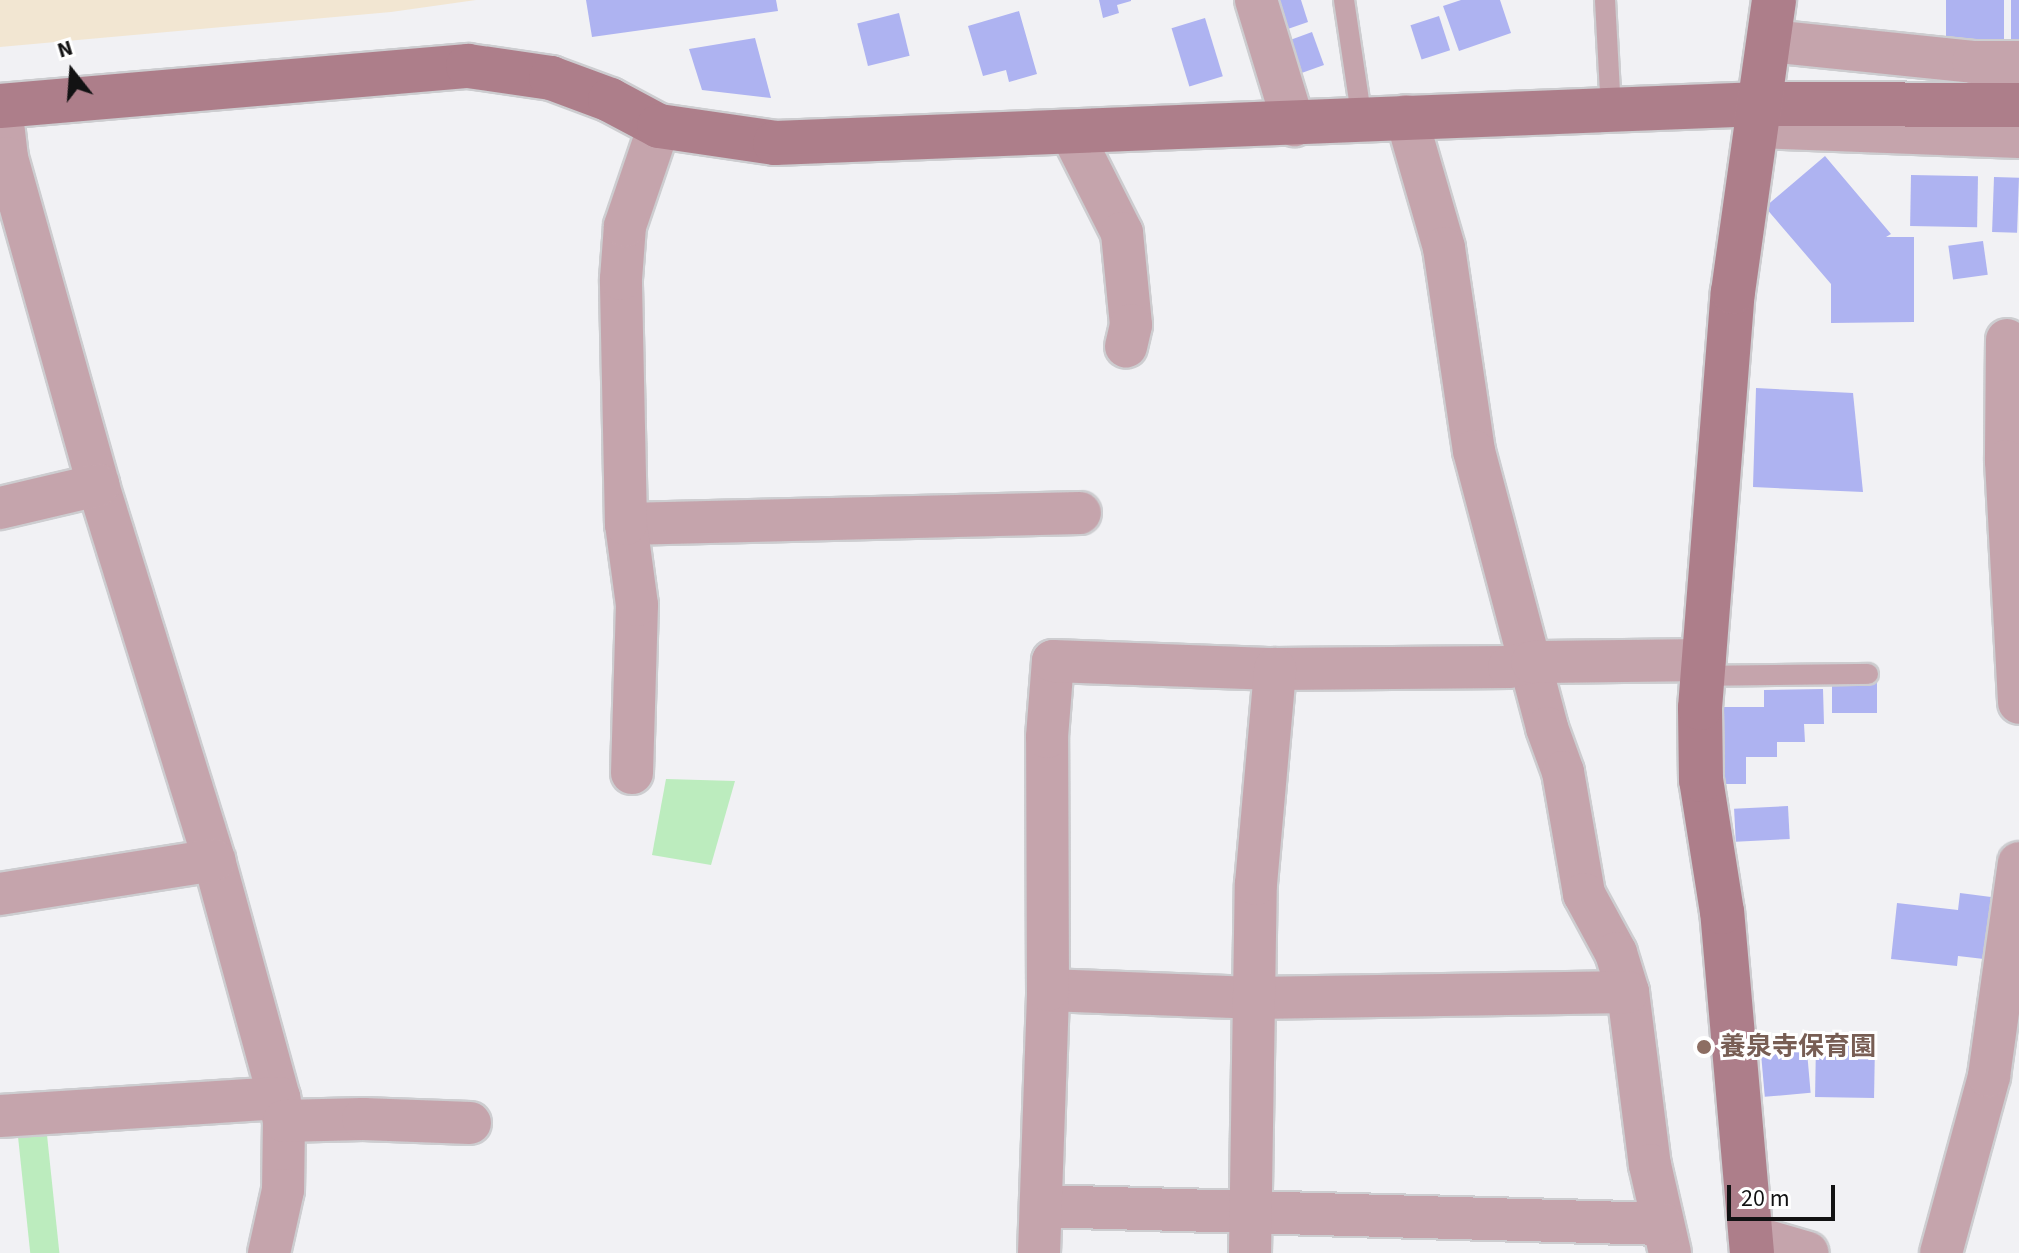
<!DOCTYPE html>
<meta charset="utf-8">
<style>
body{margin:0}
#map{position:relative;width:2019px;height:1253px;overflow:hidden;background:#f1f1f4;font-family:"Source Sans 3","Noto Sans JP",sans-serif}
div>[style]{position:absolute}
.education>*{inset:0;background:#f2e6d2}
.green>*{inset:0;background:#bcecbe;transform-origin:0 0}
.building>*{inset:0;background:#aeb3f1;transform-origin:0 0}
.roads{filter:drop-shadow(2px 0 #cdcdd0) drop-shadow(-2px 0 #cdcdd0) drop-shadow(0 2px #cdcdd0) drop-shadow(0 -2px #cdcdd0)}
.lane>*{height:20px;margin:-10px;padding:0 10px;transform-origin:10px;border-radius:10px;background:#c5a4ac}
.street>*{height:42px;margin:-21px;padding:0 21px;transform-origin:21px;border-radius:21px;background:#c5a4ac}
.secondary>*{height:44px;margin:-22px;padding:0 22px;transform-origin:22px;border-radius:22px;background:#ad7e8a}
.dots>*{width:22px;height:22px;translate:-50% -50%;box-sizing:border-box;border:4px solid #fff;border-radius:50%}
span{translate:-50% -50%;white-space:nowrap;text-align:center;line-height:1.15;-webkit-text-stroke:6px #fff;paint-order:stroke}
.education-label{font-size:26px;color:#785e54;font-weight:700}
.left{translate:0 -50%;text-align:left}
.north{position:absolute;left:32px;top:32px;width:80px;height:80px;-webkit-text-stroke:6px #fff;paint-order:stroke;rotate:343deg;font-size:22px;font-weight:700;line-height:32px;text-align:center;color:#121213}
.north::after{content:'';display:block;margin:auto;width:28px;height:36px;background:#121213;clip-path:polygon(50% 0,100% 100%,50% 72%,0 100%)}
.scale{position:absolute;left:1727px;top:1185px;width:108px;height:36px;box-sizing:border-box;border:4px solid #121213;border-top:0;padding-left:10px;font-size:24px;line-height:28px;white-space:nowrap;color:#121213;-webkit-text-stroke:6px #fff;paint-order:stroke}
</style>
<div id="map">
<div class="education">
<i style="clip-path:polygon(0 0,476px 0,391px 12px,0 47px)"></i>
</div>
<div class="green">
<i style="clip-path:polygon(666px 779px,735px 781px,711px 865px,652px 855px)"></i>
<i style="left:45px;top:1116px;width:138px;height:29px;rotate:84deg"></i>
</div>
<div class="building">
<i style="clip-path:polygon(586px 0,776px 0,778px 11px,592px 37px)"></i>
<i style="clip-path:polygon(1099px 0,1131px 0,1131px 1px,1117px 5px,1119px 13px,1103px 18px)"></i>
<i style="clip-path:polygon(1271px 0,1301px 0,1308px 22px,1282px 31px)"></i>
<i style="clip-path:polygon(1461px 0,1500px 0,1511px 33px,1459px 51px,1443px 6px)"></i>
<i style="left:1946px;top:0;width:58px;height:42px"></i>
<i style="left:2011px;top:0;width:8px;height:39px"></i>
<i style="clip-path:polygon(1019px 11px,1037px 74px,1009px 82px,1006px 70px,983px 76px,968px 26px)"></i>
<i style="left:899px;top:13px;width:44px;height:43px;rotate:76deg"></i>
<i style="left:1439px;top:16px;width:36px;height:30px;rotate:72deg"></i>
<i style="left:1205px;top:18px;width:61px;height:35px;rotate:73deg"></i>
<i style="left:1312px;top:32px;width:35px;height:29px;rotate:70deg"></i>
<i style="clip-path:polygon(755px 38px,771px 98px,702px 90px,689px 49px)"></i>
<i style="clip-path:polygon(1825px 156px,1891px 234px,1886px 237px,1914px 237px,1914px 322px,1831px 323px,1831px 284px,1765px 207px)"></i>
<i style="left:1911px;top:175px;width:67px;height:51px;rotate:1deg"></i>
<i style="left:1994px;top:177px;width:25px;height:55px;rotate:2deg"></i>
<i style="left:1983px;top:241px;width:34px;height:35px;rotate:82deg"></i>
<i style="clip-path:polygon(1756px 388px,1853px 393px,1863px 492px,1753px 487px)"></i>
<i style="left:1877px;top:680px;width:33px;height:45px;rotate:90deg"></i>
<i style="clip-path:polygon(1823px 689px,1824px 724px,1804px 724px,1805px 742px,1777px 742px,1777px 757px,1746px 757px,1746px 784px,1724px 784px,1723px 707px,1764px 707px,1764px 690px)"></i>
<i style="left:1788px;top:806px;width:33px;height:54px;rotate:87deg"></i>
<i style="clip-path:polygon(1960px 893px,1991px 897px,1984px 959px,1958px 956px,1957px 966px,1891px 959px,1897px 903px,1958px 910px)"></i>
<i style="left:1806px;top:1040px;width:53px;height:46px;rotate:85deg"></i>
<i style="left:1816px;top:1043px;width:59px;height:54px;rotate:1deg"></i>
</div>
<div class="roads">
<div class="lane">
<i style="left:1344px;top:0;width:121px;rotate:81.5deg"></i>
<i style="left:1605px;top:0;width:111px;rotate:86.9deg"></i>
<i style="left:1702px;top:676px;width:166px;rotate:-0.7deg"></i>
</div>
<div class="street">
<i style="left:1256px;top:0;width:131px;rotate:73.1deg"></i>
<i style="left:1770px;top:41px;width:204px;rotate:5.9deg"></i>
<i style="left:1973px;top:62px;width:46px"></i>
<i style="left:1px;top:106px;width:52px;rotate:83.4deg"></i>
<i style="left:7px;top:158px;width:339px;rotate:74.4deg"></i>
<i style="left:98px;top:485px;width:393px;rotate:72.8deg"></i>
<i style="left:214px;top:860px;width:247px;rotate:74.7deg"></i>
<i style="left:279px;top:1098px;width:24px;rotate:78deg"></i>
<i style="left:284px;top:1121px;width:69px;rotate:90.8deg"></i>
<i style="left:283px;top:1190px;width:65px;rotate:102.5deg"></i>
<i style="left:1406px;top:116px;width:137px;rotate:73.9deg"></i>
<i style="left:1444px;top:248px;width:205px;rotate:81.6deg"></i>
<i style="left:1474px;top:451px;width:286px;rotate:75.2deg"></i>
<i style="left:1547px;top:728px;width:47px;rotate:70deg"></i>
<i style="left:1563px;top:772px;width:124px;rotate:80.2deg"></i>
<i style="left:1584px;top:894px;width:67px;rotate:61.5deg"></i>
<i style="left:1616px;top:953px;width:41px;rotate:72.9deg"></i>
<i style="left:1628px;top:992px;width:174px;rotate:82.8deg"></i>
<i style="left:1650px;top:1165px;width:90px;rotate:77.2deg"></i>
<i style="left:1757px;top:127px;width:262px;rotate:2.2deg"></i>
<i style="left:1072px;top:134px;width:111px;rotate:63.2deg"></i>
<i style="left:1122px;top:233px;width:92px;rotate:84.4deg"></i>
<i style="left:1131px;top:325px;width:22px;rotate:103deg"></i>
<i style="left:2007px;top:340px;width:121px;rotate:90.5deg"></i>
<i style="left:2006px;top:461px;width:242px;rotate:86.9deg"></i>
<i style="left:0;top:508px;width:101px;rotate:-13.2deg"></i>
<i style="left:626px;top:524px;width:454px;rotate:-1.4deg"></i>
<i style="left:632px;top:773px;width:168px;rotate:-88.3deg"></i>
<i style="left:637px;top:605px;width:82px;rotate:-97.7deg"></i>
<i style="left:626px;top:524px;width:245px;rotate:-91.2deg"></i>
<i style="left:621px;top:279px;width:53px;rotate:-85.7deg"></i>
<i style="left:625px;top:226px;width:106px;rotate:-71.2deg"></i>
<i style="left:0;top:894px;width:217px;rotate:-9deg"></i>
<i style="left:1048px;top:990px;width:205px;rotate:2.2deg"></i>
<i style="left:1253px;top:998px;width:375px;rotate:-0.9deg"></i>
<i style="left:0;top:1116px;width:280px;rotate:-3.7deg"></i>
<i style="left:284px;top:1121px;width:79px;rotate:-1.5deg"></i>
<i style="left:363px;top:1119px;width:107px;rotate:2.1deg"></i>
<i style="left:1041px;top:1206px;width:622px;rotate:1.66deg"></i>
<i style="left:1750px;top:1236px;width:60px;rotate:16.3deg"></i>
<i style="left:1039px;top:1253px;width:263px;rotate:-88deg"></i>
<i style="left:1048px;top:990px;width:253px;rotate:-90.2deg"></i>
<i style="left:1047px;top:737px;width:76px;rotate:-85.5deg"></i>
<i style="left:1053px;top:661px;width:222px;rotate:2.1deg"></i>
<i style="left:1275px;top:669px;width:234px;rotate:-0.5deg"></i>
<i style="left:1509px;top:667px;width:24px;rotate:-12deg"></i>
<i style="left:1532px;top:662px;width:173px;rotate:-0.7deg"></i>
<i style="left:1250px;top:1253px;width:369px;rotate:-89.1deg"></i>
<i style="left:1256px;top:884px;width:216px;rotate:-84.9deg"></i>
<i style="left:1941px;top:1253px;width:183px;rotate:-74.8deg"></i>
<i style="left:1989px;top:1076px;width:215px;rotate:-82deg"></i>
</div>
<div class="secondary">
<i style="left:0;top:106px;width:470px;rotate:-4.9deg"></i>
<i style="left:468px;top:66px;width:84px;rotate:8.2deg"></i>
<i style="left:551px;top:78px;width:63px;rotate:20.4deg"></i>
<i style="left:610px;top:100px;width:55px;rotate:28deg"></i>
<i style="left:659px;top:126px;width:117px;rotate:8.3deg"></i>
<i style="left:775px;top:143px;width:987px;rotate:-2.27deg"></i>
<i style="left:1761px;top:104px;width:258px;rotate:0.2deg"></i>
<i style="left:1752px;top:1253px;width:342px;rotate:-95deg"></i>
<i style="left:1722px;top:912px;width:134px;rotate:-99deg"></i>
<i style="left:1701px;top:780px;width:72px;rotate:-90.8deg"></i>
<i style="left:1700px;top:708px;width:417px;rotate:-85.5deg"></i>
<i style="left:1733px;top:292px;width:295px;rotate:-82deg"></i>
</div>
</div>
<div class="dots">
<i style="left:1704px;top:1047px;background:#8d6e63"></i>
</div>
<div class="education-label">
<span class="left" style="left:1720px;top:1047px">養泉寺保育園</span>
</div>
<div class="north">N</div>
<div class="scale">20 m</div>
</div>
